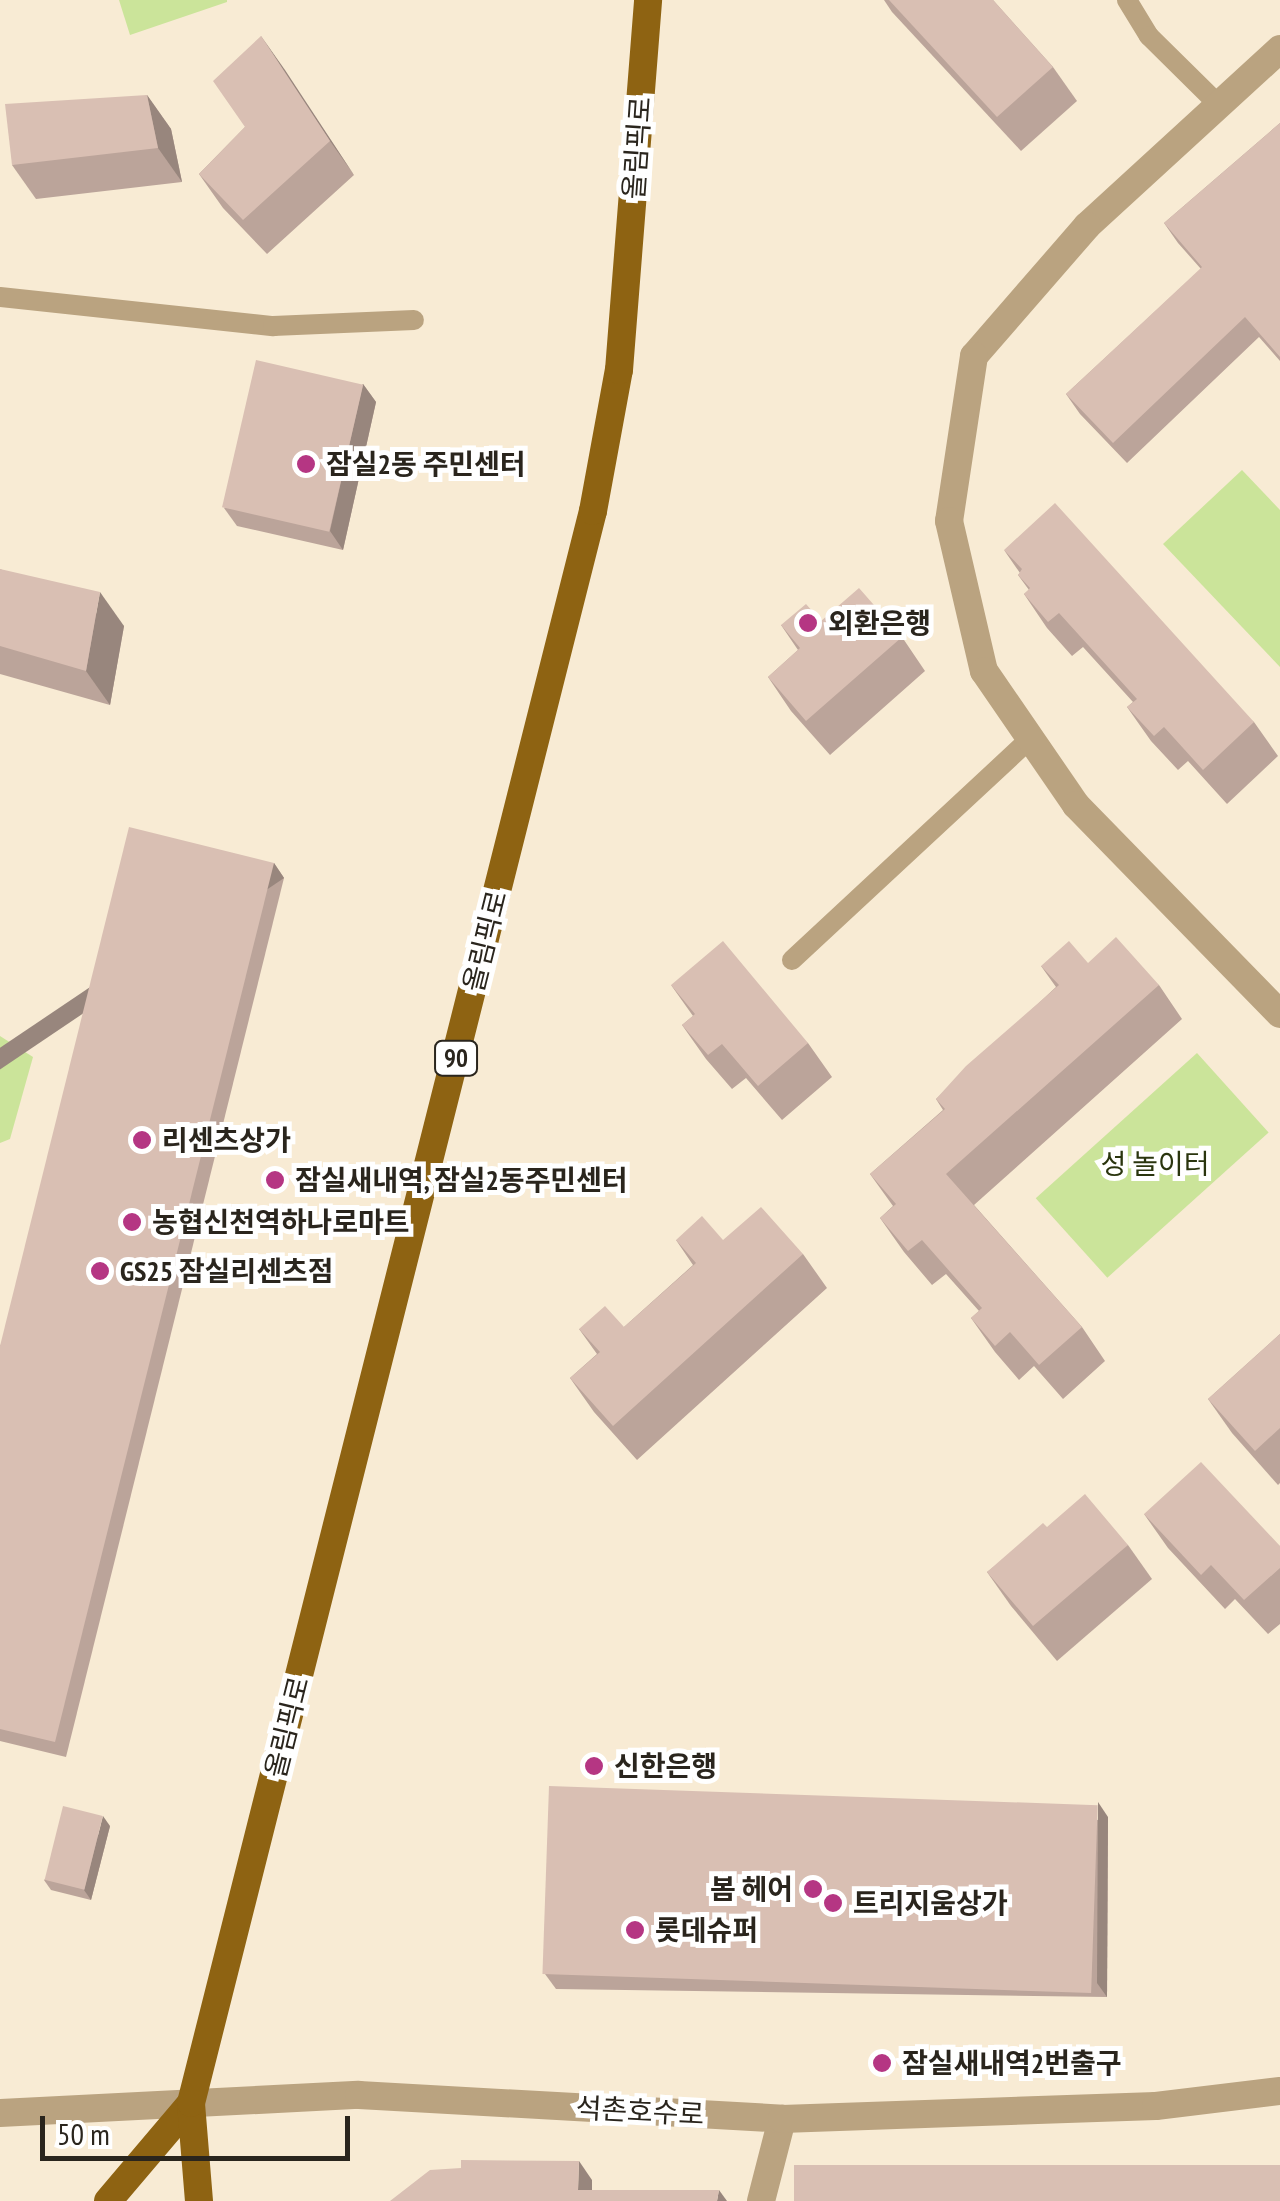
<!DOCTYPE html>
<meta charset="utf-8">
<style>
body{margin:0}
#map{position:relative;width:1280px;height:2201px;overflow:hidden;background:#f8ebd4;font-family:"PT Sans Narrow","Noto Sans KR",sans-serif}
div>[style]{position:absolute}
.green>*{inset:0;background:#cbe49a;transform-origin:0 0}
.service>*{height:20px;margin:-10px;padding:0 10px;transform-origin:10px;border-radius:10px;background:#baa380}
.minor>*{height:28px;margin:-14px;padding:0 14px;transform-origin:14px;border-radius:14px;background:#baa380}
.tertiary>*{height:28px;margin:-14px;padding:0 14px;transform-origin:14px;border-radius:14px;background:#baa380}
.primary>*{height:28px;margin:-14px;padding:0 14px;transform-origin:14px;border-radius:14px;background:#8e6312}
.wall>*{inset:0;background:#bba49a}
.shaded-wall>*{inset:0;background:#98867d;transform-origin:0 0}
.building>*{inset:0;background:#d9bfb3;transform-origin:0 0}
.dots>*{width:28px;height:28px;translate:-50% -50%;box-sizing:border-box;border:5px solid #fff;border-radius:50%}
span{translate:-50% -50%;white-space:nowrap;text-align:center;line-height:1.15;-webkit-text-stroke:10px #fff;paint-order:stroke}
.shield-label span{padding:2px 8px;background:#fff;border:2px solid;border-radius:8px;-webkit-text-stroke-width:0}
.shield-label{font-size:25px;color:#2a251d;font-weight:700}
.street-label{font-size:28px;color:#2a251d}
.poi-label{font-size:28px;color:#2a251d;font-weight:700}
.left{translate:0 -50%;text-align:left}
.right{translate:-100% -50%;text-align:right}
.park-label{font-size:28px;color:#2a350e}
.scale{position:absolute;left:40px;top:2116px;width:310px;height:45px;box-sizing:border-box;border:5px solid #2a251d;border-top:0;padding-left:12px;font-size:30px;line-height:35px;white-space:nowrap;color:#2a251d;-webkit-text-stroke:8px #fff;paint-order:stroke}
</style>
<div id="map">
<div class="green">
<i style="clip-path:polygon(119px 0,227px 0,227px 2px,130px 35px)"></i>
<i style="clip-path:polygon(1242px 470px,1280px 510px,1280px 667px,1163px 544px)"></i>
<i style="clip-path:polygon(0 1036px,33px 1057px,10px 1139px,0 1143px)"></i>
<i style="left:1197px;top:1053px;width:107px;height:217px;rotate:48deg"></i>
</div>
<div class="service">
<i style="left:1127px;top:0;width:42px;rotate:58.6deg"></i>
<i style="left:1149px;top:36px;width:98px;rotate:44.6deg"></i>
<i style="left:0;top:297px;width:275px;rotate:6.1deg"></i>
<i style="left:273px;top:326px;width:141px;rotate:-2.4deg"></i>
<i style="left:792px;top:960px;width:325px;rotate:-42.9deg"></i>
</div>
<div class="minor">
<i style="left:1280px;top:49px;width:262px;rotate:137.5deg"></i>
<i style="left:1087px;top:226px;width:172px;rotate:131deg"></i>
<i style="left:974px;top:356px;width:167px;rotate:98.6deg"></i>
<i style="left:949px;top:521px;width:154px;rotate:76.9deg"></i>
<i style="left:984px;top:671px;width:163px;rotate:55.5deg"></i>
<i style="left:1076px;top:805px;width:292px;rotate:45.7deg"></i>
<i style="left:761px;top:2201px;width:85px;rotate:-75.6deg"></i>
</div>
<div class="tertiary">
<i style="left:0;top:2113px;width:359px;rotate:-2.9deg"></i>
<i style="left:359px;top:2095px;width:424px;rotate:3.2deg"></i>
<i style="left:782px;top:2119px;width:374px;rotate:-2deg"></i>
<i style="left:1156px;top:2106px;width:125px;rotate:-6.9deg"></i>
</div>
<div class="primary">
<i style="left:108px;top:2201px;width:128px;rotate:-49.7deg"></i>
<i style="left:199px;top:2201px;width:98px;rotate:-94.7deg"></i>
<i style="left:191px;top:2103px;width:1642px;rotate:-75.83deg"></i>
<i style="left:593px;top:511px;width:143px;rotate:-79.6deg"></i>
<i style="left:619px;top:370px;width:371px;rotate:-85.5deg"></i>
</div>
<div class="wall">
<i style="clip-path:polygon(884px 0,993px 0,1053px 67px,1077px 101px,1021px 151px,892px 12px)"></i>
<i style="clip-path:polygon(261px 36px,354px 175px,267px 254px,223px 208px,199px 174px,245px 127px)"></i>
<i style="clip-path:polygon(147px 95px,171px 129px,182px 182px,36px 199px,12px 165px)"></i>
<i style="clip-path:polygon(1280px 123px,1280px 361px,1259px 337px,1127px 463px,1080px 414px,1066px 394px,1201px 269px,1178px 243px,1164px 223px)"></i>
<i style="clip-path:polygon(363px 384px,376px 402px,343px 550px,237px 526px,224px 508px)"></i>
<i style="clip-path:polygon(1004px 550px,1254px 722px,1278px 756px,1227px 804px,1188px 761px,1178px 770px,1151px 741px,1127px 707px,1133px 702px,1083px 647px,1072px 656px,1047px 628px,1024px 594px,1029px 590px,1018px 575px,1020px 573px)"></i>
<i style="clip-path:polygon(0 569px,124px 626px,110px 705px,0 674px)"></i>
<i style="clip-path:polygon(821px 621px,902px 637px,925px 671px,830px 755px,791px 711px,768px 677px,798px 650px,781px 625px)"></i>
<i style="clip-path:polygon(274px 863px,284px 878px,66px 1757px,0 1741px,0 1346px)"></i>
<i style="clip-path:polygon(1088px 963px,1159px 985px,1182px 1019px,974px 1205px,1082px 1327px,1105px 1361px,1063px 1399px,1034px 1366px,1019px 1380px,995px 1352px,971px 1318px,979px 1311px,946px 1274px,932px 1285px,904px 1252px,880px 1218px,893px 1206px,870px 1174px,943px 1110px,936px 1099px,1056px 987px,1041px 966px)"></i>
<i style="clip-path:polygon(671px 985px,808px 1043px,832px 1077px,782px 1120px,746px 1078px,732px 1089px,706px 1059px,682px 1025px,693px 1016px)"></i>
<i style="clip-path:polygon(676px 1240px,723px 1240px,803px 1254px,827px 1288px,637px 1460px,594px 1412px,570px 1378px,597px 1354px,579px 1329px,624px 1327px,693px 1265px)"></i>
<i style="clip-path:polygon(1280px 1334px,1280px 1483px,1278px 1485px,1232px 1433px,1208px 1399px)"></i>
<i style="clip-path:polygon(1144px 1514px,1280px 1546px,1280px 1624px,1268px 1634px,1235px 1599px,1225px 1609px,1168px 1548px)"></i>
<i style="clip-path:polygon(1047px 1527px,1128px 1545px,1152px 1579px,1057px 1661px,1011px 1606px,987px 1572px)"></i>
<i style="clip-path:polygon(1108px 1817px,1107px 1997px,556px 1989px,545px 1974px)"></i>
<i style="clip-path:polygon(110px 1826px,91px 1900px,51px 1890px,44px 1880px)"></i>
</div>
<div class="shaded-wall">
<i style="clip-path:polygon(261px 36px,285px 70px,354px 175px,330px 141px)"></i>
<i style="clip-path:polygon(147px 95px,171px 129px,182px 182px,158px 148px)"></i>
<i style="clip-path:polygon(363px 384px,376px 402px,343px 550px,330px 531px)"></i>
<i style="clip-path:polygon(100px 592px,124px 626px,110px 705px,86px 671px)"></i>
<i style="left:274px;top:863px;width:18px;height:906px;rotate:56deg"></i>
<i style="clip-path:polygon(1098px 1802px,1108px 1817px,1107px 1997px,1097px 1983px)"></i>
<i style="clip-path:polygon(103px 1816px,110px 1826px,91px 1900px,84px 1890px)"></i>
<i style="clip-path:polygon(579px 2161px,592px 2180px,592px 2201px,578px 2190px)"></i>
<i style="clip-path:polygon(719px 2190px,727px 2201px,717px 2201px)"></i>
</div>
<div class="building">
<i style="clip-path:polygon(889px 0,993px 0,1053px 67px,997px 117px)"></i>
<i style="clip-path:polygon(261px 36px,330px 141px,243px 220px,199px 174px,245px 127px,213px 81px)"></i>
<i style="clip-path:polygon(147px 95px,158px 148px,12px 165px,5px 104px)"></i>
<i style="clip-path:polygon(1280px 123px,1280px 357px,1245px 317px,1113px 443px,1066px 394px,1202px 267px,1164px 223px)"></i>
<i style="left:256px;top:360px;width:110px;height:151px;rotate:13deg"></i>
<i style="clip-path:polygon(1055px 503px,1254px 722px,1203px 770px,1164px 727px,1154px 736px,1127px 707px,1137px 699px,1059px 613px,1048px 622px,1024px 594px,1030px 588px,1018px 575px,1022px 569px,1004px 550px)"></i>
<i style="clip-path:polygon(0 569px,100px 592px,86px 671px,0 646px)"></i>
<i style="clip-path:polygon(859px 588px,902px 637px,806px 721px,768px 677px,800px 648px,781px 625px,806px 604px,821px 621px)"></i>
<i style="clip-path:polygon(129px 827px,274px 863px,55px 1742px,0 1729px,0 1346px)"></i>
<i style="clip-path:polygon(1116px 937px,1159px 985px,946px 1174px,1082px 1327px,1039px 1365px,1010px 1332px,995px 1346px,971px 1318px,982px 1308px,922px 1240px,908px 1251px,880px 1218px,896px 1204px,870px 1174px,945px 1109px,936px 1099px,966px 1066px,1059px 985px,1041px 966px,1069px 941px,1088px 963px)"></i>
<i style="clip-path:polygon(723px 941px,808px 1043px,758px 1086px,722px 1044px,708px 1055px,682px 1025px,695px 1014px,671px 985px)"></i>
<i style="clip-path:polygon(761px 1207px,803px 1254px,613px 1426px,570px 1378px,600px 1352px,579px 1329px,605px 1306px,624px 1327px,696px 1263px,676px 1240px,702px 1216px,723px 1240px)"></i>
<i style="clip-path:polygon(1280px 1334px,1280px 1428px,1255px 1451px,1208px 1399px)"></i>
<i style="clip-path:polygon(1201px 1462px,1280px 1546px,1280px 1568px,1244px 1600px,1211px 1565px,1201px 1575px,1144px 1514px)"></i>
<i style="clip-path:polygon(1085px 1494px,1128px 1545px,1033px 1626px,987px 1572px,1043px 1523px,1047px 1527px)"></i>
<i style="left:549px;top:1786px;width:549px;height:188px;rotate:2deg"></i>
<i style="left:63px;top:1806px;width:41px;height:76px;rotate:14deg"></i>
<i style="clip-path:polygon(461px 2160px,579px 2161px,578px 2190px,719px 2190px,717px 2201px,390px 2201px,430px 2170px,461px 2168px)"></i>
<i style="left:1280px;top:2165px;width:36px;height:486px;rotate:90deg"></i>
</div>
<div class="dots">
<i style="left:306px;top:464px;background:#b53683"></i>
<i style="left:808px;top:623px;background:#b53683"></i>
<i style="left:142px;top:1140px;background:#b53683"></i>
<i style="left:275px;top:1180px;background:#b53683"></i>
<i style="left:132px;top:1222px;background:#b53683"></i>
<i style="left:100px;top:1271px;background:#b53683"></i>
<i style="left:594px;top:1766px;background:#b53683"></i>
<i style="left:813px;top:1889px;background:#b53683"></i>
<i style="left:833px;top:1903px;background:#b53683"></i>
<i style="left:635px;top:1930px;background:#b53683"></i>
<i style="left:882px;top:2063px;background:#b53683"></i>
</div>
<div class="shield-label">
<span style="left:456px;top:1058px">90</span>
</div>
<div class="street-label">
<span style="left:637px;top:148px;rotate:-86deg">올림픽로</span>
<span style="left:485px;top:941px;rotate:-76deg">올림픽로</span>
<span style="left:287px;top:1727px;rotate:-76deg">올림픽로</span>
<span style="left:640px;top:2111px;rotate:3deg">석촌호수로</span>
</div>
<div class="poi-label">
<span class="left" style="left:326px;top:464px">잠실2동 주민센터</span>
<span class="left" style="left:828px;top:623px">외환은행</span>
<span class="left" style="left:162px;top:1140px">리센츠상가</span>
<span class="left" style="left:295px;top:1180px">잠실새내역, 잠실2동주민센터</span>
<span class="left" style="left:152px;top:1222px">농협신천역하나로마트</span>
<span class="left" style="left:120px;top:1271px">GS25 잠실리센츠점</span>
<span class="left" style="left:614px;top:1766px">신한은행</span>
<span class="right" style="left:793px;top:1889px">봄 헤어</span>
<span class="left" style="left:853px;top:1903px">트리지움상가</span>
<span class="left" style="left:655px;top:1930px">롯데슈퍼</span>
<span class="left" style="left:902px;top:2063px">잠실새내역2번출구</span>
</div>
<div class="park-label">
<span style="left:1155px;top:1164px">성 놀이터</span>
</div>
<div class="scale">50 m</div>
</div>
